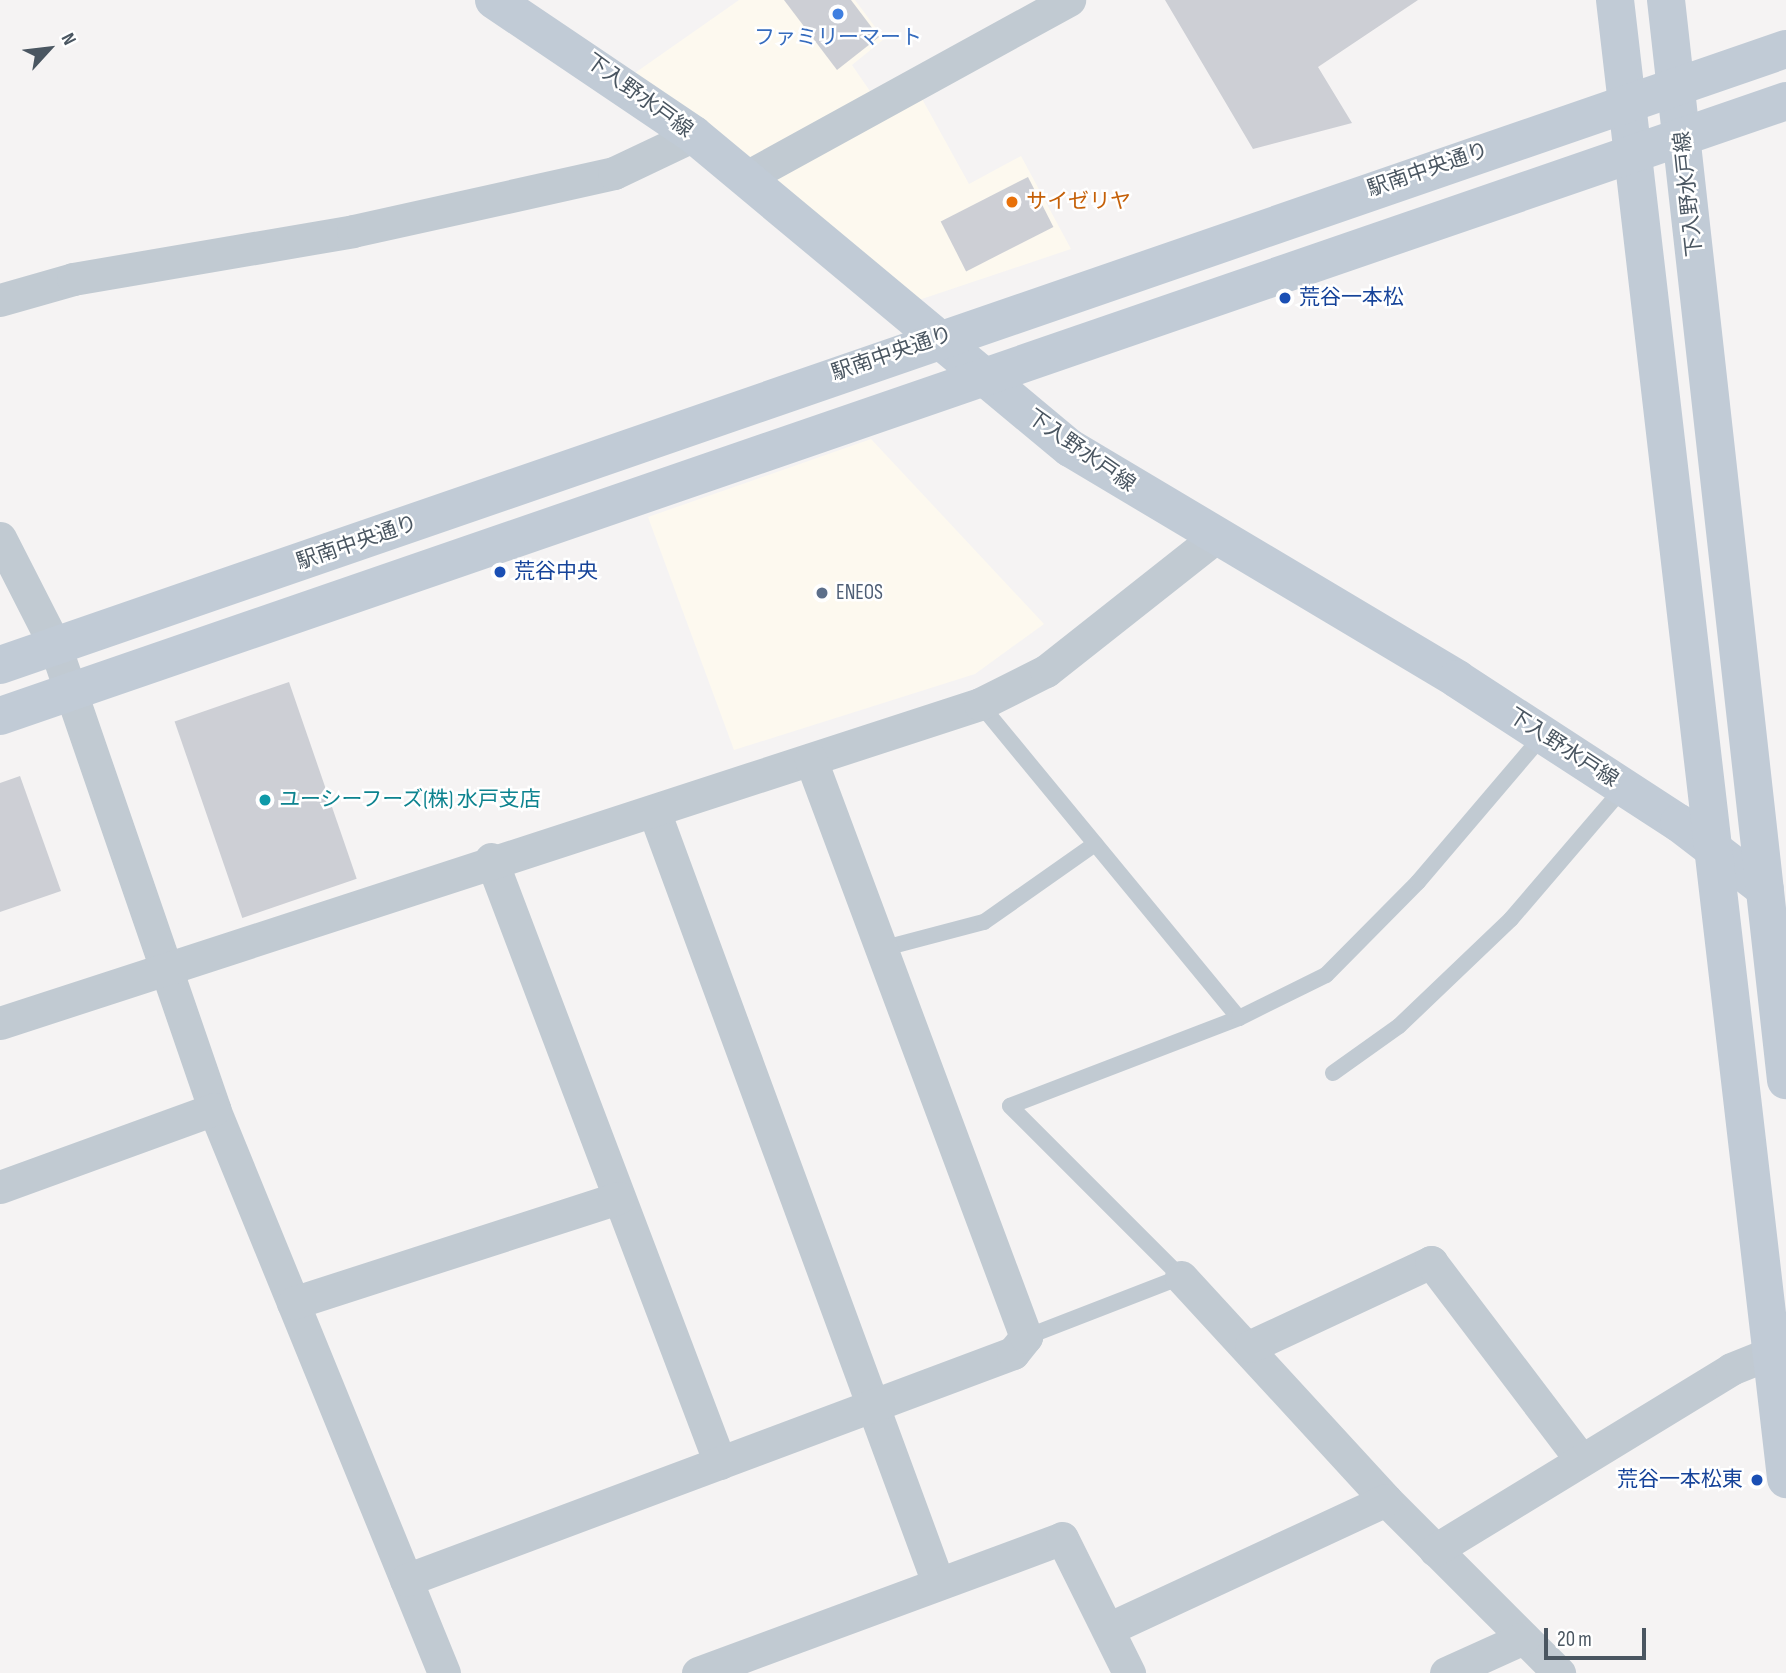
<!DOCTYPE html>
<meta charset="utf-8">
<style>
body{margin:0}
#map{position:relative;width:1786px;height:1673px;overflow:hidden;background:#f5f3f3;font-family:"Sofia Sans Condensed","Noto Sans JP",sans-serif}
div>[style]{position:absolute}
.commercial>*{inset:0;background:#fdf9ef}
.building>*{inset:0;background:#cdcfd5;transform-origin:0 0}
.lane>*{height:16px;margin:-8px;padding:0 8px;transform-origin:8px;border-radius:8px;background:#c1cad2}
.street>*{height:33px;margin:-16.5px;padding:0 16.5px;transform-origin:16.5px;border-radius:16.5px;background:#c1cad2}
.secondary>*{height:38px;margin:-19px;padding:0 19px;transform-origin:19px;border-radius:19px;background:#c1cbd6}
.dots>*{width:19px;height:19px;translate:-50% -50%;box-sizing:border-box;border:4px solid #fff;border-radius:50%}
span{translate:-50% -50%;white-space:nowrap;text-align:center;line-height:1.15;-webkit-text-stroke:5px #fff;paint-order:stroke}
.shop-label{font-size:21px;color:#366cbe}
.street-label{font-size:21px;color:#4a5661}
.food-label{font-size:21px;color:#c56008}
.left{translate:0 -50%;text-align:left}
.transit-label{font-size:21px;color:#164399}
.right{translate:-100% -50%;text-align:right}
.service-label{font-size:21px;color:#4e5e75}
.culture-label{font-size:21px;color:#0d838f}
.north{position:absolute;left:14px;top:14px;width:70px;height:70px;-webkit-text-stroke:5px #fff;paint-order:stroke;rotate:63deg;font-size:19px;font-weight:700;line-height:28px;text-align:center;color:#4a5661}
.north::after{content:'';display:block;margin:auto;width:24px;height:32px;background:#4a5661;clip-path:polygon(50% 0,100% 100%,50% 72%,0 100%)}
.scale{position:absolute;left:1544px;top:1628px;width:102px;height:32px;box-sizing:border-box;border:4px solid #4a5661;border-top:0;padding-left:9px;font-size:21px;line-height:24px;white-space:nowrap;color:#4a5661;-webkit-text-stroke:5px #fff;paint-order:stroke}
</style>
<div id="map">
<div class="commercial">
<i style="clip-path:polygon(739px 0,855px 0,884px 39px,852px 65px,874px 97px,746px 169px,632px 75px)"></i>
<i style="clip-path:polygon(921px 97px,969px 184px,1021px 156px,1071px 249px,907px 304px,761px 182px)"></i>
<i style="clip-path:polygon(871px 439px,1044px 624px,975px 674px,734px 750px,648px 517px)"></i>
</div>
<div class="building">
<i style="clip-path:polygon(784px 0,851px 0,879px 37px,837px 70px)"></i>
<i style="clip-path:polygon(1165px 0,1418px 0,1318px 67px,1352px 123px,1253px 149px)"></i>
<i style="left:1028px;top:177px;width:56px;height:98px;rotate:63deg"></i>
<i style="left:289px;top:682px;width:208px;height:121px;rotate:71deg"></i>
<i style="clip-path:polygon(20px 776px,61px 891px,0 912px,0 783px)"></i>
</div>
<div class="lane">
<i style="left:980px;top:704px;width:407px;rotate:50.5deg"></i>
<i style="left:1239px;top:1018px;width:245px;rotate:159deg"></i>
<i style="left:1010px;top:1106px;width:242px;rotate:45deg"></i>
<i style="left:1181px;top:1277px;width:166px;rotate:158.8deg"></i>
<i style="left:881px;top:949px;width:106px;rotate:-14.7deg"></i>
<i style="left:984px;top:922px;width:136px;rotate:-35.1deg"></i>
<i style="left:1239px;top:1018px;width:97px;rotate:-26.3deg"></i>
<i style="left:1326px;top:975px;width:131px;rotate:-45.3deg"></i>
<i style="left:1418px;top:882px;width:193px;rotate:-49.6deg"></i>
<i style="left:1333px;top:1073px;width:81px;rotate:-35.5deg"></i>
<i style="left:1399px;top:1026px;width:155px;rotate:-43.7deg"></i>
<i style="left:1511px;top:919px;width:174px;rotate:-49.4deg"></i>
</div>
<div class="street">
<i style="left:745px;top:178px;width:370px;rotate:-28.8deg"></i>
<i style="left:0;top:300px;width:76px;rotate:-16deg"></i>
<i style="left:73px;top:279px;width:284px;rotate:-9.7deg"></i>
<i style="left:353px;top:231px;width:267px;rotate:-12.5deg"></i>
<i style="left:614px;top:173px;width:89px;rotate:-25.4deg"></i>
<i style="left:0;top:538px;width:121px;rotate:63deg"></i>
<i style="left:55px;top:646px;width:490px;rotate:71deg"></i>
<i style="left:214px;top:1109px;width:609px;rotate:67.81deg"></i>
<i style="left:654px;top:811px;width:823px;rotate:69.8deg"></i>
<i style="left:491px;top:859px;width:646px;rotate:69.24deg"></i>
<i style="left:0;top:1023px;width:1031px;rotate:-18.03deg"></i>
<i style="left:980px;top:704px;width:74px;rotate:-26.6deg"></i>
<i style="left:1046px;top:671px;width:213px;rotate:-38.3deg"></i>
<i style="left:0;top:1187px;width:228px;rotate:-20deg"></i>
<i style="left:1181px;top:1277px;width:303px;rotate:47.4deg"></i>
<i style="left:1386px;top:1500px;width:245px;rotate:45deg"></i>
<i style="left:293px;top:1303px;width:342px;rotate:-17.9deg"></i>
<i style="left:1251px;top:1346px;width:199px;rotate:-25deg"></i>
<i style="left:1431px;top:1262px;width:246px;rotate:52.8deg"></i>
<i style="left:1435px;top:1550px;width:347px;rotate:-31.4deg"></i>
<i style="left:1731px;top:1369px;width:43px;rotate:-21.8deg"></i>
<i style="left:406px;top:1580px;width:648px;rotate:-20.5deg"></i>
<i style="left:1013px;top:1353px;width:21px;rotate:-51deg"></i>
<i style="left:1026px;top:1337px;width:616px;rotate:-110.44deg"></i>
<i style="left:1108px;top:1629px;width:306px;rotate:-24.9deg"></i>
<i style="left:698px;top:1673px;width:388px;rotate:-20.3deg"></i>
<i style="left:1062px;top:1538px;width:151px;rotate:63.6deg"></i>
<i style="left:1446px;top:1673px;width:85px;rotate:-24.2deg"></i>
</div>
<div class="secondary">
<i style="left:494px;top:0;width:241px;rotate:34deg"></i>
<i style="left:694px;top:135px;width:489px;rotate:39.8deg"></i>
<i style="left:1070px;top:448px;width:451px;rotate:30.8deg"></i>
<i style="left:1457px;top:679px;width:265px;rotate:33deg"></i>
<i style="left:1679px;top:823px;width:108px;rotate:37.5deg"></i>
<i style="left:1615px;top:0;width:1489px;rotate:83.4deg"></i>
<i style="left:1666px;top:0;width:1087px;rotate:83.66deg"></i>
<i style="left:0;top:665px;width:1889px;rotate:-19.03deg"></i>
<i style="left:0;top:716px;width:1889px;rotate:-19deg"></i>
</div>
<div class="dots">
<i style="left:838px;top:14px;background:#3f7fe0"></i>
<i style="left:1012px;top:202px;background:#e8710a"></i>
<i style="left:1285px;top:298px;background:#1a4fb4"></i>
<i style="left:500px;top:572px;background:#1a4fb4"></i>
<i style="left:822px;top:593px;background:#5c6f8a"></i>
<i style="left:265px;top:800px;background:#0f9aa8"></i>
<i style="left:1757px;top:1480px;background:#1a4fb4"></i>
</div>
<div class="shop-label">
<span style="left:838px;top:38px">ファミリーマート</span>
</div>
<div class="street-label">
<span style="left:639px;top:96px;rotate:36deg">下入野水戸線</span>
<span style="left:1428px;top:170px;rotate:-19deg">駅南中央通り</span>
<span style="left:1689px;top:194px;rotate:-96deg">下入野水戸線</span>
<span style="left:892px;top:354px;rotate:-19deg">駅南中央通り</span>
<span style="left:1081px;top:451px;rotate:35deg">下入野水戸線</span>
<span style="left:357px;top:543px;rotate:-19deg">駅南中央通り</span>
<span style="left:1563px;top:748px;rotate:33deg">下入野水戸線</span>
</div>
<div class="food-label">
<span class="left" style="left:1026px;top:202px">サイゼリヤ</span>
</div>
<div class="transit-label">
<span class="left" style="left:1299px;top:298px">荒谷一本松</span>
<span class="left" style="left:514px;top:572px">荒谷中央</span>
<span class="right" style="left:1743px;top:1480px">荒谷一本松東</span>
</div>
<div class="service-label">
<span class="left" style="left:836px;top:593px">ENEOS</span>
</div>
<div class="culture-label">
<span class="left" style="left:279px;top:800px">ユーシーフーズ(株) 水戸支店</span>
</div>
<div class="north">N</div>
<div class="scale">20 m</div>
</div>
